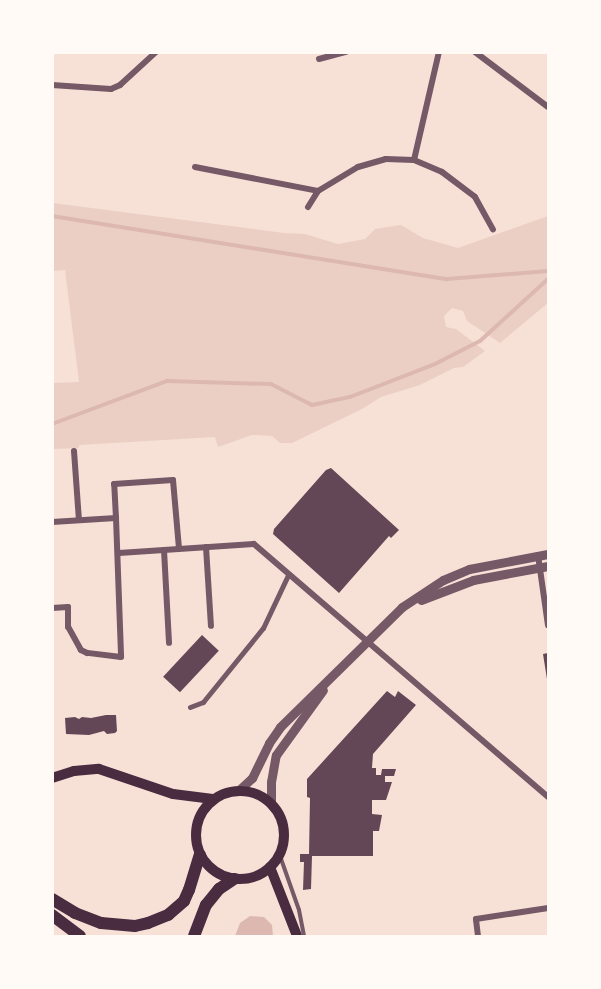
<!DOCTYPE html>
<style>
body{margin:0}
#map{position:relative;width:601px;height:989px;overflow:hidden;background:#f7e1d7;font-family:"Archivo Narrow",sans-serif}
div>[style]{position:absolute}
.green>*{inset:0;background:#ebcfc5}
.water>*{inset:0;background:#dcb8b0}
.stream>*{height:4px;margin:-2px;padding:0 2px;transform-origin:2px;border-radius:2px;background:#dcb8b0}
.building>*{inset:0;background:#644757;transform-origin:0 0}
.service>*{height:4px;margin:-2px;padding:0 2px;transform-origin:2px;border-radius:2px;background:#755966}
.pedestrian>*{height:5px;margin:-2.5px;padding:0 2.5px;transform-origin:2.5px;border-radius:2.5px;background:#755966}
.minor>*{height:6px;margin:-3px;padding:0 3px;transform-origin:3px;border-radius:3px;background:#755966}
.tertiary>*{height:9px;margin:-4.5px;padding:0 4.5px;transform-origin:4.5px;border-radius:4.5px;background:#755966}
.secondary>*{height:10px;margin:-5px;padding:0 5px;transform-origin:5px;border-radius:5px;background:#4a2c40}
.secondary>.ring{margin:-5px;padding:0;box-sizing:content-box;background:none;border:10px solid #4a2c40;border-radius:50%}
.trunk>*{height:12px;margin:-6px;padding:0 6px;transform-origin:6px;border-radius:6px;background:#4a2c40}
span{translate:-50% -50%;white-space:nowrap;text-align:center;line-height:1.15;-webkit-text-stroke:5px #fffaf5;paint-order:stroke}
.frame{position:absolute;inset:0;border:54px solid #fffaf5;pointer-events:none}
</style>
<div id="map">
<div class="green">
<i style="clip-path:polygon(53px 203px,284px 233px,305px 234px,338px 244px,365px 239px,375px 229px,401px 225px,423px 238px,458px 248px,548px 216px,548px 303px,500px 343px,467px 321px,463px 311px,452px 308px,444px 316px,446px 327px,456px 329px,485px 351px,463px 367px,454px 368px,420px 385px,381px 397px,362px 409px,292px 443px,280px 443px,272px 436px,252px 435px,218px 447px,215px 437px,79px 445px,79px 448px,53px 449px,53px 383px,79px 382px,65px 270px,53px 271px)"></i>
</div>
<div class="water">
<i style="clip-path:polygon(250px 916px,264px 917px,272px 925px,273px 936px,235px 936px,240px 923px)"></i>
</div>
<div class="stream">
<i style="left:52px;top:216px;width:400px;rotate:9.1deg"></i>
<i style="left:447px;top:279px;width:101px;rotate:-4.5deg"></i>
<i style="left:52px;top:424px;width:123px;rotate:-20.5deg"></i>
<i style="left:167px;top:381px;width:104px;rotate:1.7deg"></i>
<i style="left:271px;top:384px;width:46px;rotate:27.1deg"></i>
<i style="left:312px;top:405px;width:39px;rotate:-12deg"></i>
<i style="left:350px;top:397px;width:91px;rotate:-21.2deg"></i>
<i style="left:435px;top:364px;width:51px;rotate:-27.1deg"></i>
<i style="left:480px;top:341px;width:92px;rotate:-42.4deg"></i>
</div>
<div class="building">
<i style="clip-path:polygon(331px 468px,399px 530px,391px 538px,389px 536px,339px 593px,273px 534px,274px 529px,326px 470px)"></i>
<i style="left:202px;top:635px;width:23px;height:57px;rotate:43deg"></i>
<i style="clip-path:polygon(548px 653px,548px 679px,547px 679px,543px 654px)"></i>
<i style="clip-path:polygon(387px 691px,395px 697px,398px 691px,416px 705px,373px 754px,372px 768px,376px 768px,376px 775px,381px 775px,382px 769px,396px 769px,394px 776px,385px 776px,385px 782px,392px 782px,386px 800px,372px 800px,372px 814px,382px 815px,379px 831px,373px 831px,373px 856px,312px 856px,311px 889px,303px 890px,304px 862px,300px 862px,300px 854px,309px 854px,310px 798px,307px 797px,307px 779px)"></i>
<i style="clip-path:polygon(106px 715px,116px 715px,117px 731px,115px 733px,107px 734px,104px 731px,89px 735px,66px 734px,65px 718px,75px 717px,79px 719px,82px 717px,91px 718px)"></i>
</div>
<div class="service">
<i style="left:280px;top:856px;width:57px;rotate:70.6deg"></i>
<i style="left:299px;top:910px;width:26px;rotate:79deg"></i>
</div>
<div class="pedestrian">
<i style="left:190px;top:707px;width:14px;rotate:-21deg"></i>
<i style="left:203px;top:702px;width:95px;rotate:-51deg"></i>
<i style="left:263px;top:628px;width:59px;rotate:-64.7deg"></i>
</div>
<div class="minor">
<i style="left:475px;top:52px;width:91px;rotate:37deg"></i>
<i style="left:319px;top:59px;width:28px;rotate:-15deg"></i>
<i style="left:52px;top:85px;width:59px;rotate:3.9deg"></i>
<i style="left:111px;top:89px;width:10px;rotate:-24deg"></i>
<i style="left:120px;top:85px;width:49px;rotate:-42.5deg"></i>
<i style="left:414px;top:160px;width:111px;rotate:-77deg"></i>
<i style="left:195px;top:167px;width:125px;rotate:11deg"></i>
<i style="left:308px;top:207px;width:19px;rotate:-58deg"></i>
<i style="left:318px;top:191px;width:47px;rotate:-31deg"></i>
<i style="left:358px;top:167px;width:29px;rotate:-16deg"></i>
<i style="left:386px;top:159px;width:28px;rotate:2deg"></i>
<i style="left:414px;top:160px;width:30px;rotate:23deg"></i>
<i style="left:442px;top:172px;width:41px;rotate:37.1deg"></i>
<i style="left:475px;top:197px;width:37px;rotate:61deg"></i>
<i style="left:74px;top:451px;width:69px;rotate:85.9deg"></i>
<i style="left:116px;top:518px;width:34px;rotate:-93deg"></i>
<i style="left:114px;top:484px;width:59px;rotate:-3.9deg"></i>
<i style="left:173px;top:480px;width:68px;rotate:85deg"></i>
<i style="left:52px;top:522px;width:64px;rotate:-3.6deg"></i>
<i style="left:116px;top:518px;width:139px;rotate:87.9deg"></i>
<i style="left:121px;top:657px;width:34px;rotate:-173deg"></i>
<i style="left:87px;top:653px;width:7px;rotate:-153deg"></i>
<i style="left:81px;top:650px;width:26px;rotate:-119deg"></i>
<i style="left:68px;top:627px;width:20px;rotate:-90deg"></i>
<i style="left:68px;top:607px;width:16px;rotate:176deg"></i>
<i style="left:206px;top:547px;width:79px;rotate:86.4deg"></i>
<i style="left:164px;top:550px;width:93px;rotate:86.9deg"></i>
<i style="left:119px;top:553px;width:135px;rotate:-3.8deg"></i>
<i style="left:254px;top:544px;width:388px;rotate:40.7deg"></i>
<i style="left:538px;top:555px;width:71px;rotate:81.9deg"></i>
<i style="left:478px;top:936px;width:17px;rotate:-97deg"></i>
<i style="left:476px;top:919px;width:73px;rotate:-8.7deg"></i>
</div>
<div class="tertiary">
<i style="left:421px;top:600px;width:56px;rotate:-21deg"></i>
<i style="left:473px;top:580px;width:76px;rotate:-10.6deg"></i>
<i style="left:239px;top:790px;width:18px;rotate:-43deg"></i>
<i style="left:252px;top:778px;width:39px;rotate:-64deg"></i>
<i style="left:269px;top:743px;width:19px;rotate:-55deg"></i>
<i style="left:280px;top:727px;width:171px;rotate:-44.5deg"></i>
<i style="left:402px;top:607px;width:49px;rotate:-33.4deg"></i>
<i style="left:443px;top:580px;width:28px;rotate:-23deg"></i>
<i style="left:469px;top:569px;width:80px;rotate:-10.8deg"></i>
<i style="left:271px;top:802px;width:20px;rotate:-90deg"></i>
<i style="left:271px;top:782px;width:27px;rotate:-80deg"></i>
<i style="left:276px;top:755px;width:80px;rotate:-54.1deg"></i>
</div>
<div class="secondary">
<i style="left:52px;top:778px;width:23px;rotate:-18deg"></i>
<i style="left:74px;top:771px;width:25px;rotate:-5deg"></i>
<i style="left:99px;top:769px;width:78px;rotate:18.7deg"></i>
<i style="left:173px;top:794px;width:40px;rotate:7.1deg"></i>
<i class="ring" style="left:196px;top:791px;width:78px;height:78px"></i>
<i style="left:270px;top:867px;width:74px;rotate:68.6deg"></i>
</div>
<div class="trunk">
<i style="left:52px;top:899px;width:27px;rotate:31deg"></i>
<i style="left:75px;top:913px;width:28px;rotate:21deg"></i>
<i style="left:101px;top:923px;width:34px;rotate:5deg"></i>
<i style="left:135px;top:926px;width:13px;rotate:-13deg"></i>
<i style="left:148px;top:923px;width:22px;rotate:-22deg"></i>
<i style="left:168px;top:915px;width:21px;rotate:-41deg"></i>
<i style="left:184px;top:901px;width:12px;rotate:-66deg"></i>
<i style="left:189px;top:890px;width:37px;rotate:-73deg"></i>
<i style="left:52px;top:915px;width:35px;rotate:37deg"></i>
<i style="left:194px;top:936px;width:33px;rotate:-69deg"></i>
<i style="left:206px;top:905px;width:21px;rotate:-51deg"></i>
<i style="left:219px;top:889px;width:18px;rotate:-34deg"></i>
</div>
<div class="frame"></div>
</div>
